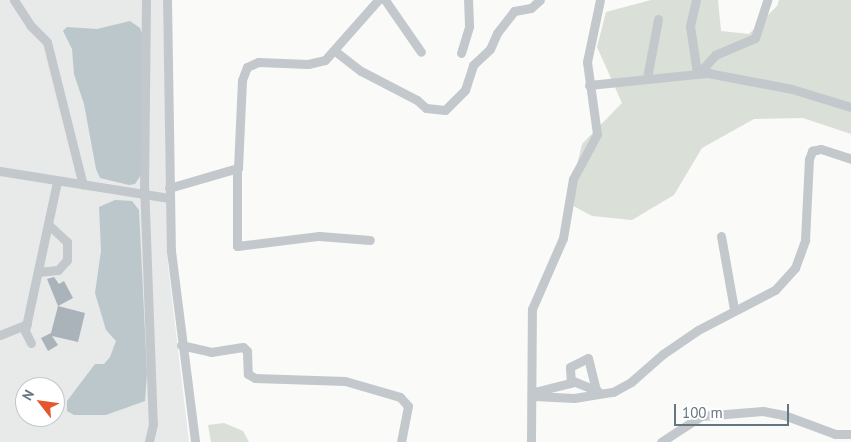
<!DOCTYPE html>
<style>
body{margin:0}
#map{position:relative;width:851px;height:442px;overflow:hidden;background:#fafaf8;font-family:"PT Sans",sans-serif}
div>[style]{position:absolute}
.built>*{inset:0;background:#e8e9e9}
.green>*{inset:0;background:#dadfd7}
.water>*{inset:0;background:#bbc7cb}
.building>*{inset:0;background:#aab3b9}
.minor>*{height:9px;margin:-4.5px;padding:0 4.5px;transform-origin:4.5px;border-radius:4.5px;background:#c3c8cc}
span{translate:-50% -50%;white-space:nowrap;text-align:center;line-height:1.15;-webkit-text-stroke:5px #fff;paint-order:stroke}
.north{position:absolute;left:15px;top:377px;width:50px;height:50px;box-sizing:border-box;background:#fff;border:1px solid #c1c8cd;border-radius:50%;rotate:300deg;font-size:14px;font-weight:700;line-height:20px;text-align:center;color:#657683}
.north::after{content:'';display:block;margin:auto;width:18px;height:22px;background:#e4572e;clip-path:polygon(50% 0,100% 100%,50% 72%,0 100%)}
.scale{position:absolute;left:674px;top:404px;width:115px;height:22px;box-sizing:border-box;border:2px solid #657683;border-top:0;padding-left:6px;font-size:15px;line-height:18px;white-space:nowrap;color:#657683;-webkit-text-stroke:4px #fff;paint-order:stroke}
</style>
<div id="map">
<div class="built">
<i style="clip-path:polygon(evenodd,0 0,163px 0,168px 265px,189px 442px,0 442px,0 0,25px 387px,55px 387px,55px 417px,25px 417px,25px 387px)"></i>
</div>
<div class="green">
<i style="clip-path:polygon(651px 0,718px 0,721px 31px,749px 34px,777px 6px,779px 0,851px 0,851px 134px,803px 118px,754px 119px,702px 148px,674px 195px,632px 220px,592px 216px,568px 203px,582px 144px,622px 103px,597px 47px,606px 12px)"></i>
<i style="clip-path:polygon(224px 423px,243px 431px,249px 442px,211px 442px,208px 425px)"></i>
</div>
<div class="water">
<i style="clip-path:polygon(130px 21px,140px 28px,142px 34px,141px 175px,135px 184px,129px 185px,100px 178px,96px 169px,84px 104px,74px 74px,72px 49px,63px 31px,67px 27px,97px 29px)"></i>
<i style="clip-path:polygon(115px 200px,132px 201px,139px 210px,147px 373px,145px 401px,106px 415px,74px 415px,67px 411px,67px 401px,95px 364px,104px 364px,110px 357px,116px 341px,106px 330px,95px 293px,101px 251px,99px 207px)"></i>
</div>
<div class="building">
<i style="clip-path:polygon(54px 277px,59px 284px,64px 281px,73px 298px,58px 306px,47px 279px)"></i>
<i style="clip-path:polygon(58px 306px,85px 313px,78px 342px,52px 336px,58px 345px,48px 351px,41px 338px,51px 333px)"></i>
</div>
<div class="minor">
<i style="left:14px;top:0;width:30px;rotate:57deg"></i>
<i style="left:30px;top:25px;width:24px;rotate:45deg"></i>
<i style="left:47px;top:42px;width:147px;rotate:75.9deg"></i>
<i style="left:146px;top:0;width:183px;rotate:90.6deg"></i>
<i style="left:144px;top:183px;width:241px;rotate:87.9deg"></i>
<i style="left:153px;top:424px;width:18px;rotate:103deg"></i>
<i style="left:167px;top:0;width:251px;rotate:89.1deg"></i>
<i style="left:171px;top:251px;width:193px;rotate:82.8deg"></i>
<i style="left:385px;top:0;width:63px;rotate:55.3deg"></i>
<i style="left:696px;top:0;width:27px;rotate:103deg"></i>
<i style="left:690px;top:26px;width:48px;rotate:81.5deg"></i>
<i style="left:335px;top:51px;width:33px;rotate:38deg"></i>
<i style="left:361px;top:71px;width:63px;rotate:27.4deg"></i>
<i style="left:417px;top:100px;width:12px;rotate:42deg"></i>
<i style="left:426px;top:108px;width:19px;rotate:6deg"></i>
<i style="left:445px;top:110px;width:28px;rotate:-45deg"></i>
<i style="left:465px;top:90px;width:26px;rotate:-72deg"></i>
<i style="left:473px;top:65px;width:23px;rotate:-43deg"></i>
<i style="left:490px;top:49px;width:17px;rotate:-66deg"></i>
<i style="left:497px;top:33px;width:28px;rotate:-52deg"></i>
<i style="left:514px;top:11px;width:17px;rotate:-10deg"></i>
<i style="left:531px;top:8px;width:12px;rotate:-42deg"></i>
<i style="left:461px;top:53px;width:28px;rotate:-73deg"></i>
<i style="left:469px;top:26px;width:26px;rotate:-92deg"></i>
<i style="left:699px;top:73px;width:24px;rotate:-48deg"></i>
<i style="left:715px;top:55px;width:43px;rotate:-23deg"></i>
<i style="left:755px;top:38px;width:40px;rotate:-72deg"></i>
<i style="left:647px;top:78px;width:60px;rotate:-79.4deg"></i>
<i style="left:589px;top:85px;width:120px;rotate:-5.8deg"></i>
<i style="left:708px;top:73px;width:86px;rotate:10.8deg"></i>
<i style="left:792px;top:89px;width:62px;rotate:17deg"></i>
<i style="left:237px;top:169px;width:77px;rotate:90deg"></i>
<i style="left:237px;top:246px;width:83px;rotate:-7deg"></i>
<i style="left:319px;top:236px;width:51px;rotate:4.5deg"></i>
<i style="left:0;top:171px;width:171px;rotate:9.1deg"></i>
<i style="left:169px;top:188px;width:72px;rotate:-16.2deg"></i>
<i style="left:238px;top:168px;width:88px;rotate:-87.4deg"></i>
<i style="left:242px;top:80px;width:14px;rotate:-69deg"></i>
<i style="left:247px;top:67px;width:12px;rotate:-24deg"></i>
<i style="left:258px;top:62px;width:50px;rotate:2.3deg"></i>
<i style="left:308px;top:64px;width:17px;rotate:-13deg"></i>
<i style="left:325px;top:60px;width:80px;rotate:-48.5deg"></i>
<i style="left:721px;top:236px;width:74px;rotate:79.9deg"></i>
<i style="left:38px;top:272px;width:20px;rotate:-6deg"></i>
<i style="left:58px;top:270px;width:13px;rotate:-48deg"></i>
<i style="left:67px;top:260px;width:18px;rotate:-90deg"></i>
<i style="left:67px;top:242px;width:26px;rotate:-137deg"></i>
<i style="left:0;top:335px;width:29px;rotate:-22deg"></i>
<i style="left:31px;top:343px;width:13px;rotate:-117deg"></i>
<i style="left:25px;top:331px;width:152px;rotate:-77.9deg"></i>
<i style="left:181px;top:345px;width:31px;rotate:13deg"></i>
<i style="left:211px;top:352px;width:32px;rotate:-9deg"></i>
<i style="left:243px;top:347px;width:6px;rotate:45deg"></i>
<i style="left:247px;top:351px;width:23px;rotate:88deg"></i>
<i style="left:248px;top:374px;width:8px;rotate:30deg"></i>
<i style="left:255px;top:378px;width:90px;rotate:1.9deg"></i>
<i style="left:345px;top:381px;width:57px;rotate:16.2deg"></i>
<i style="left:400px;top:397px;width:12px;rotate:48deg"></i>
<i style="left:408px;top:406px;width:37px;rotate:101deg"></i>
<i style="left:573px;top:381px;width:27px;rotate:22deg"></i>
<i style="left:534px;top:392px;width:38px;rotate:-14deg"></i>
<i style="left:571px;top:383px;width:16px;rotate:-94deg"></i>
<i style="left:570px;top:367px;width:20px;rotate:-27deg"></i>
<i style="left:588px;top:358px;width:32px;rotate:76deg"></i>
<i style="left:534px;top:396px;width:40px;rotate:2.9deg"></i>
<i style="left:574px;top:398px;width:39px;rotate:-9deg"></i>
<i style="left:613px;top:392px;width:21px;rotate:-29deg"></i>
<i style="left:631px;top:382px;width:43px;rotate:-41.2deg"></i>
<i style="left:663px;top:354px;width:42px;rotate:-34.4deg"></i>
<i style="left:698px;top:330px;width:87px;rotate:-27.5deg"></i>
<i style="left:775px;top:290px;width:30px;rotate:-48deg"></i>
<i style="left:795px;top:268px;width:30px;rotate:-70deg"></i>
<i style="left:805px;top:240px;width:81px;rotate:-87.2deg"></i>
<i style="left:809px;top:159px;width:9px;rotate:-69deg"></i>
<i style="left:812px;top:151px;width:9px;rotate:-13deg"></i>
<i style="left:821px;top:149px;width:32px;rotate:18deg"></i>
<i style="left:531px;top:442px;width:133px;rotate:-89.6deg"></i>
<i style="left:532px;top:309px;width:77px;rotate:-66.4deg"></i>
<i style="left:563px;top:238px;width:60px;rotate:-80.4deg"></i>
<i style="left:573px;top:179px;width:51px;rotate:-61.9deg"></i>
<i style="left:597px;top:134px;width:73px;rotate:-97.9deg"></i>
<i style="left:587px;top:62px;width:63px;rotate:-78.2deg"></i>
<i style="left:661px;top:442px;width:48px;rotate:-33deg"></i>
<i style="left:701px;top:416px;width:62px;rotate:-4.6deg"></i>
<i style="left:763px;top:411px;width:21px;rotate:11deg"></i>
<i style="left:784px;top:415px;width:54px;rotate:20.4deg"></i>
<i style="left:835px;top:434px;width:16px"></i>
</div>
<div class="north">N</div>
<div class="scale">100 m</div>
</div>
